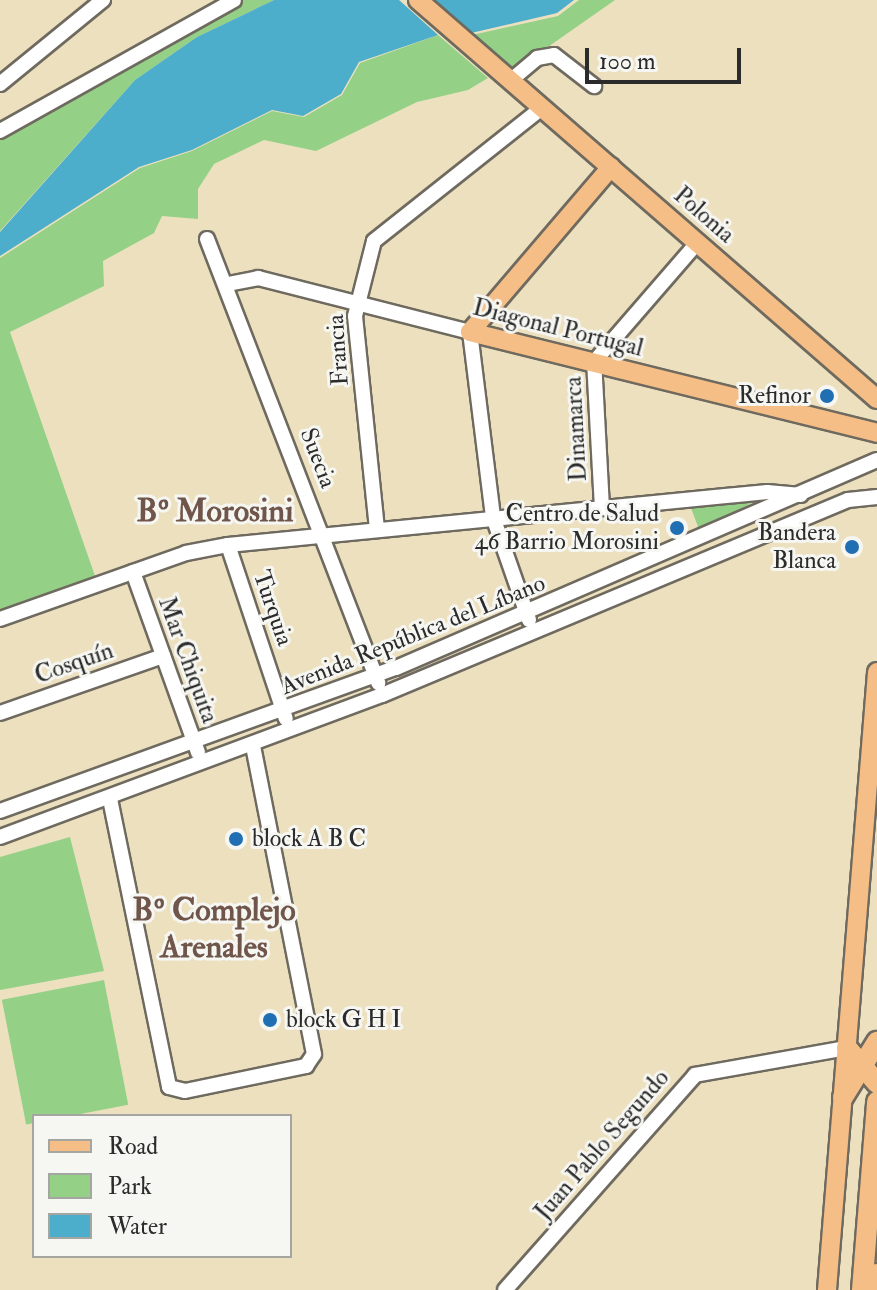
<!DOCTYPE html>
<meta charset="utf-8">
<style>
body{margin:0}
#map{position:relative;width:877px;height:1290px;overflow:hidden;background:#ede0bf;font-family:"IM FELL Double Pica",serif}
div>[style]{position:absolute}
.green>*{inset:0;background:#94d186;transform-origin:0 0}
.water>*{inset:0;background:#4caecb}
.roads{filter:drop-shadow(2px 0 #6f6a5f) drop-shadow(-2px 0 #6f6a5f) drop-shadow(0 2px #6f6a5f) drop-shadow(0 -2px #6f6a5f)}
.minor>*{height:14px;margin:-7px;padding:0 7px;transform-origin:7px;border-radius:7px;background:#fff}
.major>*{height:18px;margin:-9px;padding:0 9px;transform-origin:9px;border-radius:9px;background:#f5be86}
.highway>*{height:20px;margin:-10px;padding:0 10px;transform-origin:10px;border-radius:10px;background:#f5be86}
.dots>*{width:22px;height:22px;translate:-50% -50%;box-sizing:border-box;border:4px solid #f6f6f2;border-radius:50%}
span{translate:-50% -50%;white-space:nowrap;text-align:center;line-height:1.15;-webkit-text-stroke:6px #f6f6f2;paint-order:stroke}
.street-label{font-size:24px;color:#2b2b2b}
.poi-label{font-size:24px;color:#2b2b2b}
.right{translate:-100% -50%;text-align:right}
.left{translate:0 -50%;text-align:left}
.district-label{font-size:32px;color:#70564a;font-weight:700}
.legend{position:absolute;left:32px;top:1114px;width:260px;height:144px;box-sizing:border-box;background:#f6f6f2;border:2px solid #a5a5a2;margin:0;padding:10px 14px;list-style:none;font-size:24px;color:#2b2b2b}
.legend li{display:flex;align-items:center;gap:16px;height:40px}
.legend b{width:40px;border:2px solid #a5a5a2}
.scale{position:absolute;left:585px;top:48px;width:156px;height:36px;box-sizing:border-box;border:4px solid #2b2b2b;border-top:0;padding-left:10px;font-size:24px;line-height:28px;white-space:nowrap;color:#2b2b2b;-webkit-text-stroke:6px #f6f6f2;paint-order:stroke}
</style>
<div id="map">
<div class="green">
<i style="clip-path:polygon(241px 0,274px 0,197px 37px,135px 80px,0 231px,0 138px)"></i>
<i style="clip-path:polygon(579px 0,615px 0,515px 70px,472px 35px,558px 16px)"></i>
<i style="clip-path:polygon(438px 35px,488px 78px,468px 90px,417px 102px,316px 151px,264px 140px,214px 164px,198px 189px,198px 219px,162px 216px,154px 233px,103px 261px,104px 286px,10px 332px,95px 576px,0 610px,0 258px,140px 168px,192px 151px,272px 111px,304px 117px,342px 95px,360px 63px)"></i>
<i style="clip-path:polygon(755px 501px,700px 532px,691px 508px)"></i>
<i style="clip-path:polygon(70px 837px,104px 971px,0 990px,0 857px)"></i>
<i style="left:104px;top:980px;width:127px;height:104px;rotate:79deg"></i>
</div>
<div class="water">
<i style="clip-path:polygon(274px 0,399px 0,438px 35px,359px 62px,341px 94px,303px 116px,272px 110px,192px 150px,139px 167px,0 256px,0 232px,135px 80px,197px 37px)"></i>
<i style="clip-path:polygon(433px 0,574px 0,557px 13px,471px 33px)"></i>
</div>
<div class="roads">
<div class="minor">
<i style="left:510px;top:81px;width:35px;rotate:-40deg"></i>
<i style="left:537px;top:58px;width:17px;rotate:-10deg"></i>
<i style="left:554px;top:55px;width:51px;rotate:37.8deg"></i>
<i style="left:0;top:84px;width:133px;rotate:-39.2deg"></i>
<i style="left:0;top:131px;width:268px;rotate:-29.2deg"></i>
<i style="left:207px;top:239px;width:476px;rotate:68.9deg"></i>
<i style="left:228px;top:284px;width:31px;rotate:-11deg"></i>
<i style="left:258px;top:278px;width:219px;rotate:14.3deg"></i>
<i style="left:470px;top:332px;width:186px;rotate:82.9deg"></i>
<i style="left:493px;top:517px;width:109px;rotate:70.7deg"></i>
<i style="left:602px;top:508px;width:146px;rotate:-93.1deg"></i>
<i style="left:594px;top:362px;width:159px;rotate:-49.1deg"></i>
<i style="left:377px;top:529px;width:214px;rotate:-95.9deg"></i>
<i style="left:355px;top:316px;width:77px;rotate:-75.8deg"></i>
<i style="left:374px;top:241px;width:214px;rotate:-38.4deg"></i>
<i style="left:228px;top:545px;width:183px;rotate:71.6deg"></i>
<i style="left:133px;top:572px;width:192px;rotate:70.2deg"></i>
<i style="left:0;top:619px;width:197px;rotate:-19.5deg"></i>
<i style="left:186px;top:553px;width:43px;rotate:-10.8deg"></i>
<i style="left:228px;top:545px;width:542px;rotate:-5.62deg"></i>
<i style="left:767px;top:492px;width:34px;rotate:5deg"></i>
<i style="left:0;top:713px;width:173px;rotate:-19.3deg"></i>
<i style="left:110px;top:799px;width:294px;rotate:78.4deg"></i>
<i style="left:169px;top:1087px;width:16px;rotate:14deg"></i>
<i style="left:185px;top:1091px;width:124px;rotate:-11.7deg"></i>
<i style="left:306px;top:1066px;width:14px;rotate:-56deg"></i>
<i style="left:314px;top:1054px;width:314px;rotate:-101.2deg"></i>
<i style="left:0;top:811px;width:421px;rotate:-19.9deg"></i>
<i style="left:396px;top:668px;width:524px;rotate:-23.39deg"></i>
<i style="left:0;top:837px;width:408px;rotate:-20.4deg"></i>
<i style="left:382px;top:695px;width:505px;rotate:-22.71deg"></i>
<i style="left:848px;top:500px;width:29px;rotate:-6deg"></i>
<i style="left:505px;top:1290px;width:287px;rotate:-48.5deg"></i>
<i style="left:695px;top:1075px;width:154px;rotate:-10.1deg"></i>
</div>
<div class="major">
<i style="left:418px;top:0;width:608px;rotate:41deg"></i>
<i style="left:611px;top:167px;width:217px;rotate:130.5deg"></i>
<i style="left:470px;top:332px;width:419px;rotate:13.9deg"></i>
<i style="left:827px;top:1290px;width:620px;rotate:-85.37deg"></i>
</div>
<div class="highway">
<i style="left:847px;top:1048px;width:46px;rotate:49.4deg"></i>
<i style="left:843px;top:1097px;width:65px;rotate:-58.3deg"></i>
<i style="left:862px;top:1290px;width:189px;rotate:-85.4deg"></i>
<i style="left:876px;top:1290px;width:16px;rotate:-86deg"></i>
</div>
</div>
<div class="dots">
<i style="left:827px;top:396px;background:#1f6fb2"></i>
<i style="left:677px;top:528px;background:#1f6fb2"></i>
<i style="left:852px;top:547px;background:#1f6fb2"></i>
<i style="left:236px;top:839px;background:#1f6fb2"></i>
<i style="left:270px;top:1020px;background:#1f6fb2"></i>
</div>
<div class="street-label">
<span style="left:704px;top:215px;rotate:41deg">Polonia</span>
<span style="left:558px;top:328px;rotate:14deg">Diagonal Portugal</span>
<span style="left:338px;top:350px;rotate:-94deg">Francia</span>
<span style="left:576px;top:429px;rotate:-93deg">Dinamarca</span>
<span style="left:318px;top:458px;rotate:69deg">Suecia</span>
<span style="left:273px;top:608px;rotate:71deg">Turquia</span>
<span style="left:413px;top:635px;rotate:-22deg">Avenida República del Líbano</span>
<span style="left:188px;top:660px;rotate:70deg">Mar Chiquita</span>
<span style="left:74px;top:663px;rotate:-19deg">Cosquín</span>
<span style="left:602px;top:1145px;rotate:-49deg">Juan Pablo Segundo</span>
</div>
<div class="poi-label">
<span class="right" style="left:811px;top:396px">Refinor</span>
<span class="right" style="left:659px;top:528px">Centro de Salud<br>46 Barrio Morosini</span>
<span class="right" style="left:836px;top:547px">Bandera<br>Blanca</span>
<span class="left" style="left:252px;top:839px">block A B C</span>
<span class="left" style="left:286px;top:1020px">block G H I</span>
</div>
<div class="district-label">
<span style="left:215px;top:511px">Bº Morosini</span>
<span style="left:214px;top:929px">Bº Complejo<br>Arenales</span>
</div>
<ul class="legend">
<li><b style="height:10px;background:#f5be86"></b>Road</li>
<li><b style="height:22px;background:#94d186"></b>Park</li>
<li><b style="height:22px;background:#4caecb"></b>Water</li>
</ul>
<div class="scale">100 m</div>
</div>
